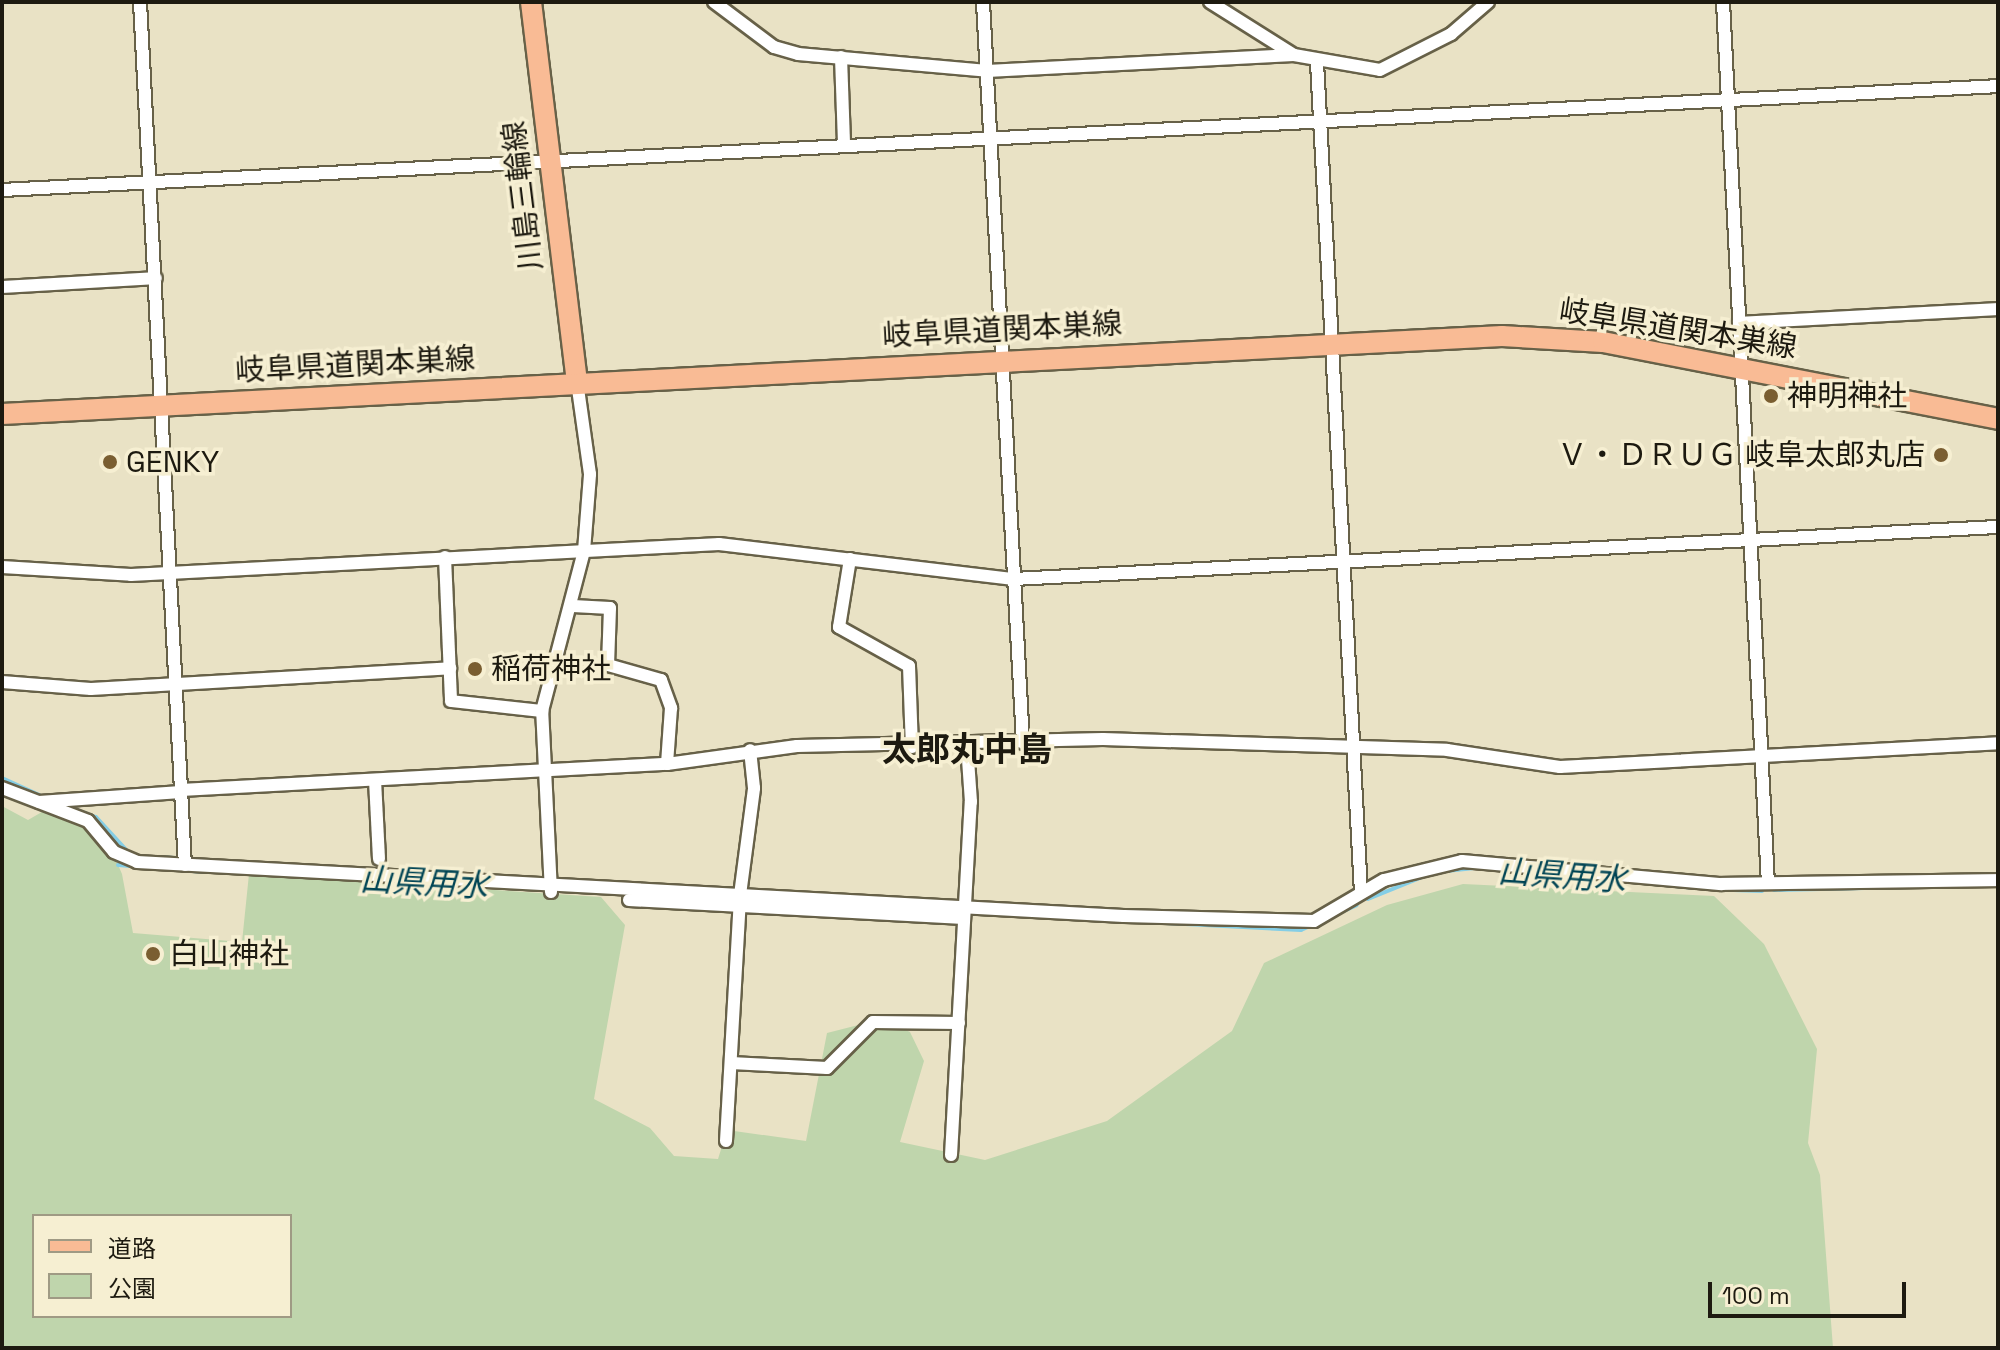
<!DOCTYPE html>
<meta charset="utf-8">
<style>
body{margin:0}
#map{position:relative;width:2000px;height:1350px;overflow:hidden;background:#e9e2c5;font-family:"Space Grotesk","Noto Sans JP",sans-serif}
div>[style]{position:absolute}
.green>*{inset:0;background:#bfd5ac}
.stream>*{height:4px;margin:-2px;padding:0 2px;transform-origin:2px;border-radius:2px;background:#84cee6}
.roads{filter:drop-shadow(2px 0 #676148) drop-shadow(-2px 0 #676148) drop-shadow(0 2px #676148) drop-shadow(0 -2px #676148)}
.minor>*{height:12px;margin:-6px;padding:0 6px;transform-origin:6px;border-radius:6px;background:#fff}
.primary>*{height:20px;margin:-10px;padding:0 10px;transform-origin:10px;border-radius:10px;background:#f9bb95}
.dots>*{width:22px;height:22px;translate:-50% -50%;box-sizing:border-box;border:4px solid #f6efd2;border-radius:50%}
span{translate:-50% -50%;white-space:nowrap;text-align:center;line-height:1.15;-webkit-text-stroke:7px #f6efd2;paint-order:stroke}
.street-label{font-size:30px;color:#1d1a10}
.poi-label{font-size:30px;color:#1d1a10}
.left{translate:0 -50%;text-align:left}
.right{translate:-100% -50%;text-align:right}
.water-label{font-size:32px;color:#004454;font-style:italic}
.quarter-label{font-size:34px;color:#1d1a10;font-weight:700}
.frame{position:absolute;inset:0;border:4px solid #1d1a10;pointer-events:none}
.legend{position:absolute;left:32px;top:1214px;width:260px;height:104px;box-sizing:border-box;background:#f6efd2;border:2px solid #9f9a84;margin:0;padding:10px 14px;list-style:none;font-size:24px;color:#1d1a10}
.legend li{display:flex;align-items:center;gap:16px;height:40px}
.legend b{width:40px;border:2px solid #9f9a84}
.scale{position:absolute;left:1708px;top:1282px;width:198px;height:36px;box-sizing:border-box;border:4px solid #1d1a10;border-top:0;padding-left:10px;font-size:24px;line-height:28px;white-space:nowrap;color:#1d1a10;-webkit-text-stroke:6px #f6efd2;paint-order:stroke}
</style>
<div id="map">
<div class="green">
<i style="clip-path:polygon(evenodd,61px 801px,102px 828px,122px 874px,133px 933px,242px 942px,249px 874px,601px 897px,625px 925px,594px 1099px,650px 1128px,674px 1156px,718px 1159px,727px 1130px,806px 1141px,827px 1033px,882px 1019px,910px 1032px,924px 1061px,900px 1142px,985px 1160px,1107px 1121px,1232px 1031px,1264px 963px,1387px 905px,1463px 884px,1714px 896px,1764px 944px,1817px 1049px,1808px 1143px,1820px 1175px,1833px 1348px,2px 1348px,2px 806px,28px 820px,61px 801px,34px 1216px,290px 1216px,290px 1316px,34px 1316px,34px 1216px)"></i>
</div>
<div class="stream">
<i style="left:2px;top:778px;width:41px;rotate:24.7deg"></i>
<i style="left:64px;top:805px;width:34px;rotate:21deg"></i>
<i style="left:96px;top:817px;width:49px;rotate:47.5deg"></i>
<i style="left:157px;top:857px;width:18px;rotate:3deg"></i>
<i style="left:118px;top:865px;width:87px;rotate:4.6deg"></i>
<i style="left:1446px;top:871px;width:31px;rotate:-6deg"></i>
<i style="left:1613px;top:880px;width:83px;rotate:5.5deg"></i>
<i style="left:1733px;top:890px;width:29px;rotate:2deg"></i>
<i style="left:1774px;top:890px;width:134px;rotate:-1.3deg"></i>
<i style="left:1368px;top:899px;width:58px;rotate:-22.2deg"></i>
<i style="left:1166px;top:923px;width:135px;rotate:3deg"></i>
<i style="left:1301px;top:930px;width:61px;rotate:-24.1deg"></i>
</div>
<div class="roads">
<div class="minor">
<i style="left:140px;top:2px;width:864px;rotate:87.02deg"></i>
<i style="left:714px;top:2px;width:75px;rotate:36.9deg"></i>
<i style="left:774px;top:47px;width:25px;rotate:16deg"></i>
<i style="left:798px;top:54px;width:190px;rotate:5.1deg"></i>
<i style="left:987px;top:71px;width:307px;rotate:-3deg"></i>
<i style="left:983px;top:2px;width:742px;rotate:86.91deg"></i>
<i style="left:1210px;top:2px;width:99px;rotate:32.2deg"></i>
<i style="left:1294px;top:55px;width:87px;rotate:9.9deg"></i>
<i style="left:1380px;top:70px;width:80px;rotate:-26.9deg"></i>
<i style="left:1451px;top:34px;width:49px;rotate:-40.9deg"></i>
<i style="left:1723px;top:2px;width:882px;rotate:87.08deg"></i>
<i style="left:841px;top:57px;width:88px;rotate:88deg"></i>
<i style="left:1317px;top:62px;width:831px;rotate:86.97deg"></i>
<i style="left:2px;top:190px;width:1999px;rotate:-2.98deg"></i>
<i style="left:2px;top:287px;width:154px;rotate:-3.3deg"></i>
<i style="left:1739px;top:323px;width:259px;rotate:-3.1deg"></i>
<i style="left:445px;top:557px;width:144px;rotate:87.6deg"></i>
<i style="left:451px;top:701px;width:92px;rotate:6.3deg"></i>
<i style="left:850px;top:559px;width:69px;rotate:99.2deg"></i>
<i style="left:839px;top:627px;width:80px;rotate:29.1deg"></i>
<i style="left:909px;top:666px;width:81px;rotate:87.9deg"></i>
<i style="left:2px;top:567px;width:129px;rotate:3.5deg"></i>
<i style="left:131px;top:575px;width:589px;rotate:-3.02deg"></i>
<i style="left:719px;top:544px;width:297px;rotate:6.8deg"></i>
<i style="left:1014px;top:579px;width:985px;rotate:-3.03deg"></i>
<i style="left:573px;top:606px;width:37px;rotate:3deg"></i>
<i style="left:610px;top:608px;width:57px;rotate:92deg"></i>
<i style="left:608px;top:665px;width:55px;rotate:15.8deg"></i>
<i style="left:661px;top:680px;width:30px;rotate:70deg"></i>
<i style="left:671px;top:708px;width:56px;rotate:94.1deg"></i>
<i style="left:2px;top:682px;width:89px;rotate:4.5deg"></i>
<i style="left:91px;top:689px;width:360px;rotate:-3.3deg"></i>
<i style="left:375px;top:780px;width:79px;rotate:87.1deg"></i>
<i style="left:2px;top:788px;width:92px;rotate:21deg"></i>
<i style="left:88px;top:821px;width:40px;rotate:50deg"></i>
<i style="left:114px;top:852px;width:25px;rotate:23deg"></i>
<i style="left:137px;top:862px;width:988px;rotate:3.13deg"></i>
<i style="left:1124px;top:916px;width:190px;rotate:1.5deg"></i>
<i style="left:1314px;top:921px;width:81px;rotate:-30.4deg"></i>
<i style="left:1384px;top:880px;width:80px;rotate:-13.7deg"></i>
<i style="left:1462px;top:861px;width:261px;rotate:5.1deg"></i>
<i style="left:1722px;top:884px;width:276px;rotate:-0.8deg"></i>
<i style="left:181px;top:790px;width:487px;rotate:-3.1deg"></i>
<i style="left:667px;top:764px;width:131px;rotate:-7.9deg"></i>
<i style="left:797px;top:746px;width:306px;rotate:-1.3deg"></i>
<i style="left:1103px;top:739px;width:344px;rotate:1.8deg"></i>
<i style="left:1447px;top:750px;width:114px;rotate:8.6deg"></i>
<i style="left:1560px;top:767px;width:439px;rotate:-3.1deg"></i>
<i style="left:39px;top:802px;width:142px;rotate:-4deg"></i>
<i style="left:551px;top:892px;width:181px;rotate:-92.8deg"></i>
<i style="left:542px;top:711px;width:165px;rotate:-75.3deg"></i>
<i style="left:584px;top:551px;width:77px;rotate:-85.5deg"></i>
<i style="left:590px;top:474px;width:93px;rotate:-98deg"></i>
<i style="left:629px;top:900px;width:335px;rotate:3.1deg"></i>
<i style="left:731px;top:1063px;width:96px;rotate:3deg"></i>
<i style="left:827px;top:1068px;width:65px;rotate:-45deg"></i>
<i style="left:873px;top:1022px;width:86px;rotate:0.7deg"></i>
<i style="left:726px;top:1141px;width:246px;rotate:-86.7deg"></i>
<i style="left:740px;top:895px;width:108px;rotate:-82.5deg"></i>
<i style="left:754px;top:788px;width:38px;rotate:-96deg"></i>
<i style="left:951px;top:1155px;width:354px;rotate:-86.8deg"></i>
<i style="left:971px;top:802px;width:57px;rotate:-94deg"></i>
</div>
<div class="primary">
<i style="left:531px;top:2px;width:383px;rotate:83.1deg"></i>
<i style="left:2px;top:414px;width:1502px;rotate:-2.98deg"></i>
<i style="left:1502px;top:336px;width:101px;rotate:3.4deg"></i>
<i style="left:1603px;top:342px;width:402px;rotate:11deg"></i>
</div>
</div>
<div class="dots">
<i style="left:1771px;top:396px;background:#7a5e31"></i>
<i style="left:1941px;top:455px;background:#7a5e31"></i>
<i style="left:110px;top:462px;background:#7a5e31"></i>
<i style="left:475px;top:669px;background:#7a5e31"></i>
<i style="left:153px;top:954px;background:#7a5e31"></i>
</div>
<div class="street-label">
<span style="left:523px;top:196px;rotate:-97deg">川島三輪線</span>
<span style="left:1678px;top:329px;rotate:9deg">岐阜県道関本巣線</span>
<span style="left:1002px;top:330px;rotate:-3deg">岐阜県道関本巣線</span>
<span style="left:355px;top:365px;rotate:-3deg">岐阜県道関本巣線</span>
</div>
<div class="poi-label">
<span class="left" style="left:1787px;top:396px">神明神社</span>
<span class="right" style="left:1925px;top:455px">Ｖ・ＤＲＵＧ 岐阜太郎丸店</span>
<span class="left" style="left:126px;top:462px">GENKY</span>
<span class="left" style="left:491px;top:669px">稲荷神社</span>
<span class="left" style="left:169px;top:954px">白山神社</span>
</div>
<div class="water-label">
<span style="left:1562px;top:876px;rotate:4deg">山県用水</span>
<span style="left:424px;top:883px;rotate:3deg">山県用水</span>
</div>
<div class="quarter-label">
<span style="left:967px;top:750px">太郎丸中島</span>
</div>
<div class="frame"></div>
<ul class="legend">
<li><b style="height:10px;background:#f9bb95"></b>道路</li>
<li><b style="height:22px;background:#bfd5ac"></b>公園</li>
</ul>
<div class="scale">100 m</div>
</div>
